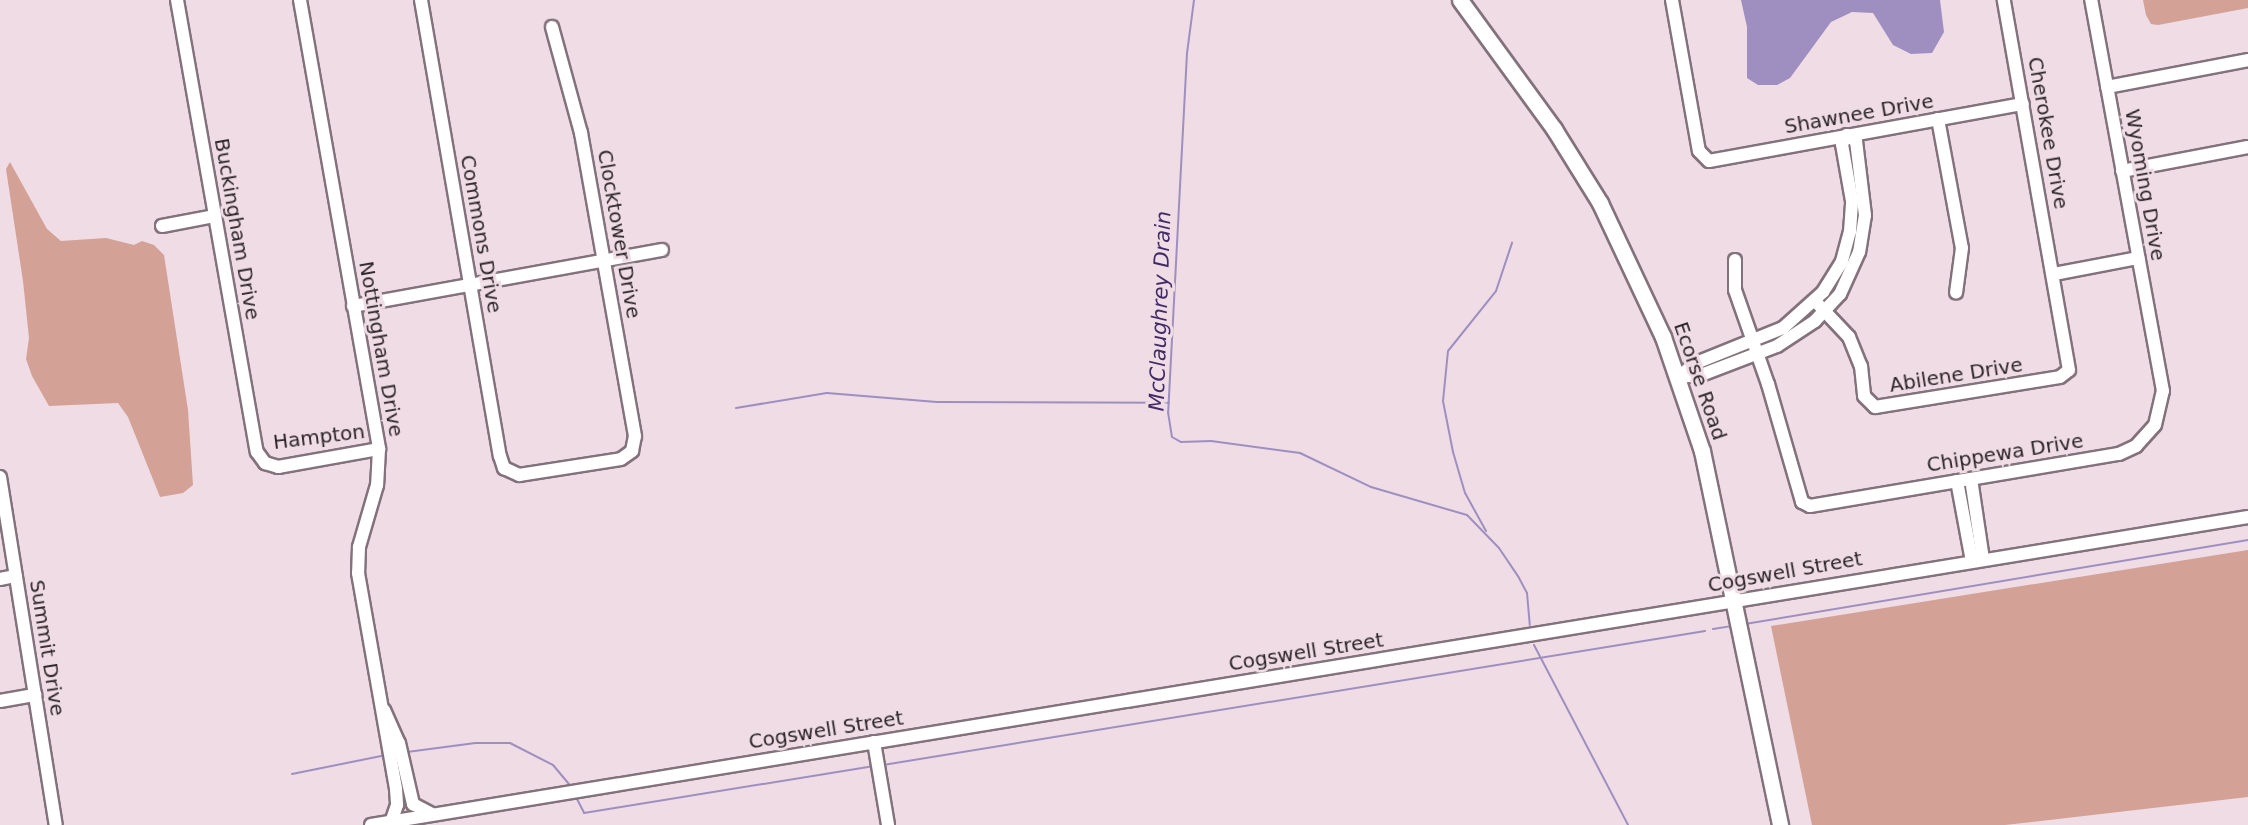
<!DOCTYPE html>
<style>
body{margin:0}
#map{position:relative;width:2248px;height:825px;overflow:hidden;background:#efdce5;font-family:"DejaVu Sans",sans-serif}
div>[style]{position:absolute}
.green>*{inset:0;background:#d3a196}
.water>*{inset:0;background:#9f8fc1}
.stream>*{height:2px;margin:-1px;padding:0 1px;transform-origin:1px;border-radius:1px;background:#9f8fc1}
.roads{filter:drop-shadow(2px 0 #83727b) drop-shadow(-2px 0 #83727b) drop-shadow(0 2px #83727b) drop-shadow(0 -2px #83727b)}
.minor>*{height:12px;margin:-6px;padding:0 6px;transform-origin:6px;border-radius:6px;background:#fff}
.major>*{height:15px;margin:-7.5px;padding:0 7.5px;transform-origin:7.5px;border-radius:7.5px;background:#fff}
span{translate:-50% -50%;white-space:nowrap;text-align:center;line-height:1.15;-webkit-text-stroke:6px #efdce5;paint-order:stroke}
.street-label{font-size:20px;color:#2c2528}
.water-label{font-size:21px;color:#432a68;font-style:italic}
</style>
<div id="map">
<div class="green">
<i style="clip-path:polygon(2143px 0,2248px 0,2248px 8px,2158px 25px,2151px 24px,2146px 15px)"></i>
<i style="clip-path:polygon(10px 162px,47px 229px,61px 241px,106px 238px,134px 245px,142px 241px,154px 245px,164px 255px,188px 410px,193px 485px,183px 493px,160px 497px,128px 417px,118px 403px,49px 406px,32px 376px,26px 359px,29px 338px,23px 281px,6px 169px)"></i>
<i style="clip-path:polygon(2248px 550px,2248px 797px,2005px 825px,1812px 825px,1771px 626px)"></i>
</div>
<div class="water">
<i style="clip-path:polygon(1741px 0,1940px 0,1944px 32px,1932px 53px,1911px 54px,1893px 45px,1873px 13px,1852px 12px,1831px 22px,1790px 78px,1777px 85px,1758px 85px,1747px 78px,1747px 27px)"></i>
</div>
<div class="stream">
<i style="left:1194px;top:0;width:53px;rotate:97.5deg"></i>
<i style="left:1187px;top:53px;width:360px;rotate:93deg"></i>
<i style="left:1168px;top:412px;width:25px;rotate:81deg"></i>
<i style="left:1172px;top:437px;width:10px;rotate:29deg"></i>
<i style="left:1181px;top:442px;width:30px;rotate:-2deg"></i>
<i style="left:1211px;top:441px;width:90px;rotate:7.7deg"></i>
<i style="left:1300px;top:453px;width:79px;rotate:25.6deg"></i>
<i style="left:1371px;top:487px;width:100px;rotate:16.3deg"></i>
<i style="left:1467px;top:515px;width:46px;rotate:45.9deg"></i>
<i style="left:1499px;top:548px;width:36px;rotate:56deg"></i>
<i style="left:1519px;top:578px;width:17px;rotate:62deg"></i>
<i style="left:1527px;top:593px;width:32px;rotate:85deg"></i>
<i style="left:736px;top:408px;width:92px;rotate:-9.4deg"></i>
<i style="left:827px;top:393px;width:110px;rotate:4.7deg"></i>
<i style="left:937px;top:402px;width:232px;rotate:0.2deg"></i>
<i style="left:1486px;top:531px;width:43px;rotate:-118.9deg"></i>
<i style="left:1465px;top:493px;width:43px;rotate:-106.3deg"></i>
<i style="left:1453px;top:452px;width:52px;rotate:-101.1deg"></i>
<i style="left:1443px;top:401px;width:50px;rotate:-84.3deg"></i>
<i style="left:1448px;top:351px;width:77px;rotate:-51.3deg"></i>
<i style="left:1496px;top:291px;width:51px;rotate:-71.6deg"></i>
<i style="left:1745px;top:624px;width:510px;rotate:-9.48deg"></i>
<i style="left:1713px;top:629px;width:20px;rotate:-9deg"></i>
<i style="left:1534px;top:645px;width:203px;rotate:62.4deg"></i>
<i style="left:407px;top:752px;width:69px;rotate:-7.5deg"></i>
<i style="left:475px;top:743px;width:35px"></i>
<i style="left:510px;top:743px;width:48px;rotate:27.1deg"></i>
<i style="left:553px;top:765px;width:31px;rotate:50deg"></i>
<i style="left:883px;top:765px;width:833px;rotate:-9.26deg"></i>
<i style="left:292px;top:774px;width:96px;rotate:-11.4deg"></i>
<i style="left:576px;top:797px;width:18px;rotate:63deg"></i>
<i style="left:584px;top:813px;width:294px;rotate:-9.2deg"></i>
</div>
<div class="roads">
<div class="minor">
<i style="left:177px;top:0;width:459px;rotate:80deg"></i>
<i style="left:257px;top:452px;width:14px;rotate:54deg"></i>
<i style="left:265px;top:463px;width:14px;rotate:17deg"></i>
<i style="left:278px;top:467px;width:103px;rotate:-10.1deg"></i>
<i style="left:300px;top:0;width:456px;rotate:80deg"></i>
<i style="left:379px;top:449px;width:36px;rotate:93deg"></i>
<i style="left:377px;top:485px;width:65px;rotate:106.2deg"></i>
<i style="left:359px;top:547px;width:26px;rotate:92deg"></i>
<i style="left:358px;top:573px;width:219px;rotate:80deg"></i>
<i style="left:396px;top:789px;width:16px;rotate:86deg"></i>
<i style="left:397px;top:805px;width:18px;rotate:109deg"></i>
<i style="left:421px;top:0;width:463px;rotate:80.2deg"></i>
<i style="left:500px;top:456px;width:13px;rotate:72deg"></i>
<i style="left:504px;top:468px;width:17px;rotate:25deg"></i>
<i style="left:519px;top:475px;width:103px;rotate:-8.9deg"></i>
<i style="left:621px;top:459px;width:14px;rotate:-36deg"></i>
<i style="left:632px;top:451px;width:15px;rotate:-79deg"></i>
<i style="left:635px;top:436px;width:308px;rotate:-100.1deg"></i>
<i style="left:581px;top:133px;width:110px;rotate:-105.3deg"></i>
<i style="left:1672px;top:0;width:153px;rotate:79.9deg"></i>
<i style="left:1699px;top:151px;width:14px;rotate:45deg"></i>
<i style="left:1709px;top:161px;width:319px;rotate:-10.3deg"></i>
<i style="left:2107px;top:87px;width:144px;rotate:-10.8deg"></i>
<i style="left:1938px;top:119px;width:131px;rotate:79.5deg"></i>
<i style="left:1962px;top:248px;width:45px;rotate:97.6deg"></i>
<i style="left:1847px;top:135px;width:11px;rotate:34deg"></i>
<i style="left:1856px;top:141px;width:75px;rotate:83.1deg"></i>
<i style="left:1865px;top:215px;width:37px;rotate:99deg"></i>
<i style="left:1859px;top:252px;width:46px;rotate:114.3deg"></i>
<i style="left:1840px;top:294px;width:37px;rotate:133deg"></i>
<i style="left:1815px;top:321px;width:45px;rotate:146.7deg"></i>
<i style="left:1777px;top:346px;width:81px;rotate:159.1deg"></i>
<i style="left:1701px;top:375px;width:23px;rotate:175deg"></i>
<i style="left:1678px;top:377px;width:23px;rotate:-38deg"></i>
<i style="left:1696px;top:363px;width:94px;rotate:-21.9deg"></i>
<i style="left:1783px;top:328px;width:54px;rotate:-42deg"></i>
<i style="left:1823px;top:292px;width:36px;rotate:-58deg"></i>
<i style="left:1842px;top:261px;width:30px;rotate:-75deg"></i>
<i style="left:1850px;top:232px;width:31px;rotate:-86deg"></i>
<i style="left:1852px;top:201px;width:58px;rotate:-100deg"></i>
<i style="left:1842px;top:144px;width:10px;rotate:-61deg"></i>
<i style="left:2122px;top:171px;width:128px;rotate:-10.8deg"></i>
<i style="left:162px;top:226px;width:54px;rotate:-10.7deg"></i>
<i style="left:1735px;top:260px;width:30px;rotate:90deg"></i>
<i style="left:1735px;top:290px;width:100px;rotate:70.7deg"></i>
<i style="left:1768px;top:384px;width:123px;rotate:73.9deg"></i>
<i style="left:1802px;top:502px;width:9px;rotate:27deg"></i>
<i style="left:1810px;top:506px;width:313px;rotate:-9.6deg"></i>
<i style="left:2119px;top:454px;width:19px;rotate:-25deg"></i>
<i style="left:2136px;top:446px;width:28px;rotate:-48deg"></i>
<i style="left:2155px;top:425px;width:35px;rotate:-77deg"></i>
<i style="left:2163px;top:391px;width:398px;rotate:-100.4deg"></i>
<i style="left:2054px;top:274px;width:86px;rotate:-10.8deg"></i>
<i style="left:1816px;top:302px;width:48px;rotate:46.7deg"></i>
<i style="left:1849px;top:337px;width:31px;rotate:68deg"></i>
<i style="left:1861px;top:366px;width:30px;rotate:84deg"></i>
<i style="left:1864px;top:396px;width:16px;rotate:45deg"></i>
<i style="left:1875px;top:407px;width:187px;rotate:-9.2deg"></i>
<i style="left:2060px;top:377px;width:11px;rotate:-38deg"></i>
<i style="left:2069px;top:370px;width:376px;rotate:-100deg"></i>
<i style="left:353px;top:306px;width:314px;rotate:-10.3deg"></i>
<i style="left:0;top:477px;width:352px;rotate:80.9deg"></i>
<i style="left:1971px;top:479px;width:81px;rotate:81.5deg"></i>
<i style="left:1957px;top:481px;width:81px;rotate:79.4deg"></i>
<i style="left:0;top:579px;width:16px;rotate:-11deg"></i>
<i style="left:0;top:701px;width:36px;rotate:-10deg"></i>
<i style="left:384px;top:710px;width:36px;rotate:66deg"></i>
<i style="left:399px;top:743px;width:63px;rotate:77.1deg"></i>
<i style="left:413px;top:804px;width:21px;rotate:28deg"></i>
<i style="left:874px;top:742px;width:84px;rotate:80.4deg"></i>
<i style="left:371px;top:825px;width:1902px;rotate:-9.32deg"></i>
</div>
<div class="major">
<i style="left:1460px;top:0;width:160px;rotate:53.9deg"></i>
<i style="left:1554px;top:129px;width:87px;rotate:58.1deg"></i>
<i style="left:1600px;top:203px;width:148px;rotate:64.8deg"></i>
<i style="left:1663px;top:337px;width:120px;rotate:71.1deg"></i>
<i style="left:1702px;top:451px;width:382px;rotate:78.2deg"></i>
</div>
</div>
<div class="street-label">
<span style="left:1859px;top:114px;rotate:-10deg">Shawnee Drive</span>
<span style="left:2048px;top:133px;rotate:80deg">Cherokee Drive</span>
<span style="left:2145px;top:185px;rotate:80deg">Wyoming Drive</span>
<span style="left:237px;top:229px;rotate:80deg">Buckingham Drive</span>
<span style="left:481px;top:234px;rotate:80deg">Commons Drive</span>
<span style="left:619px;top:234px;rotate:80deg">Clocktower Drive</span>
<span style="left:381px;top:349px;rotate:80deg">Nottingham Drive</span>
<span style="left:1956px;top:375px;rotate:-9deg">Abilene Drive</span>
<span style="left:1700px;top:381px;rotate:71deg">Ecorse Road</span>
<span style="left:319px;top:437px;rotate:-7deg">Hampton</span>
<span style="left:2005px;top:453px;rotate:-9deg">Chippewa Drive</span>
<span style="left:1785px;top:572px;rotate:-10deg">Cogswell Street</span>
<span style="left:47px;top:648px;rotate:81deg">Summit Drive</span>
<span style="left:1306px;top:652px;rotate:-9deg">Cogswell Street</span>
<span style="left:826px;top:730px;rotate:-9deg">Cogswell Street</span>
</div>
<div class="water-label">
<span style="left:1160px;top:311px;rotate:-88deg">McClaughrey Drain</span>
</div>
</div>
